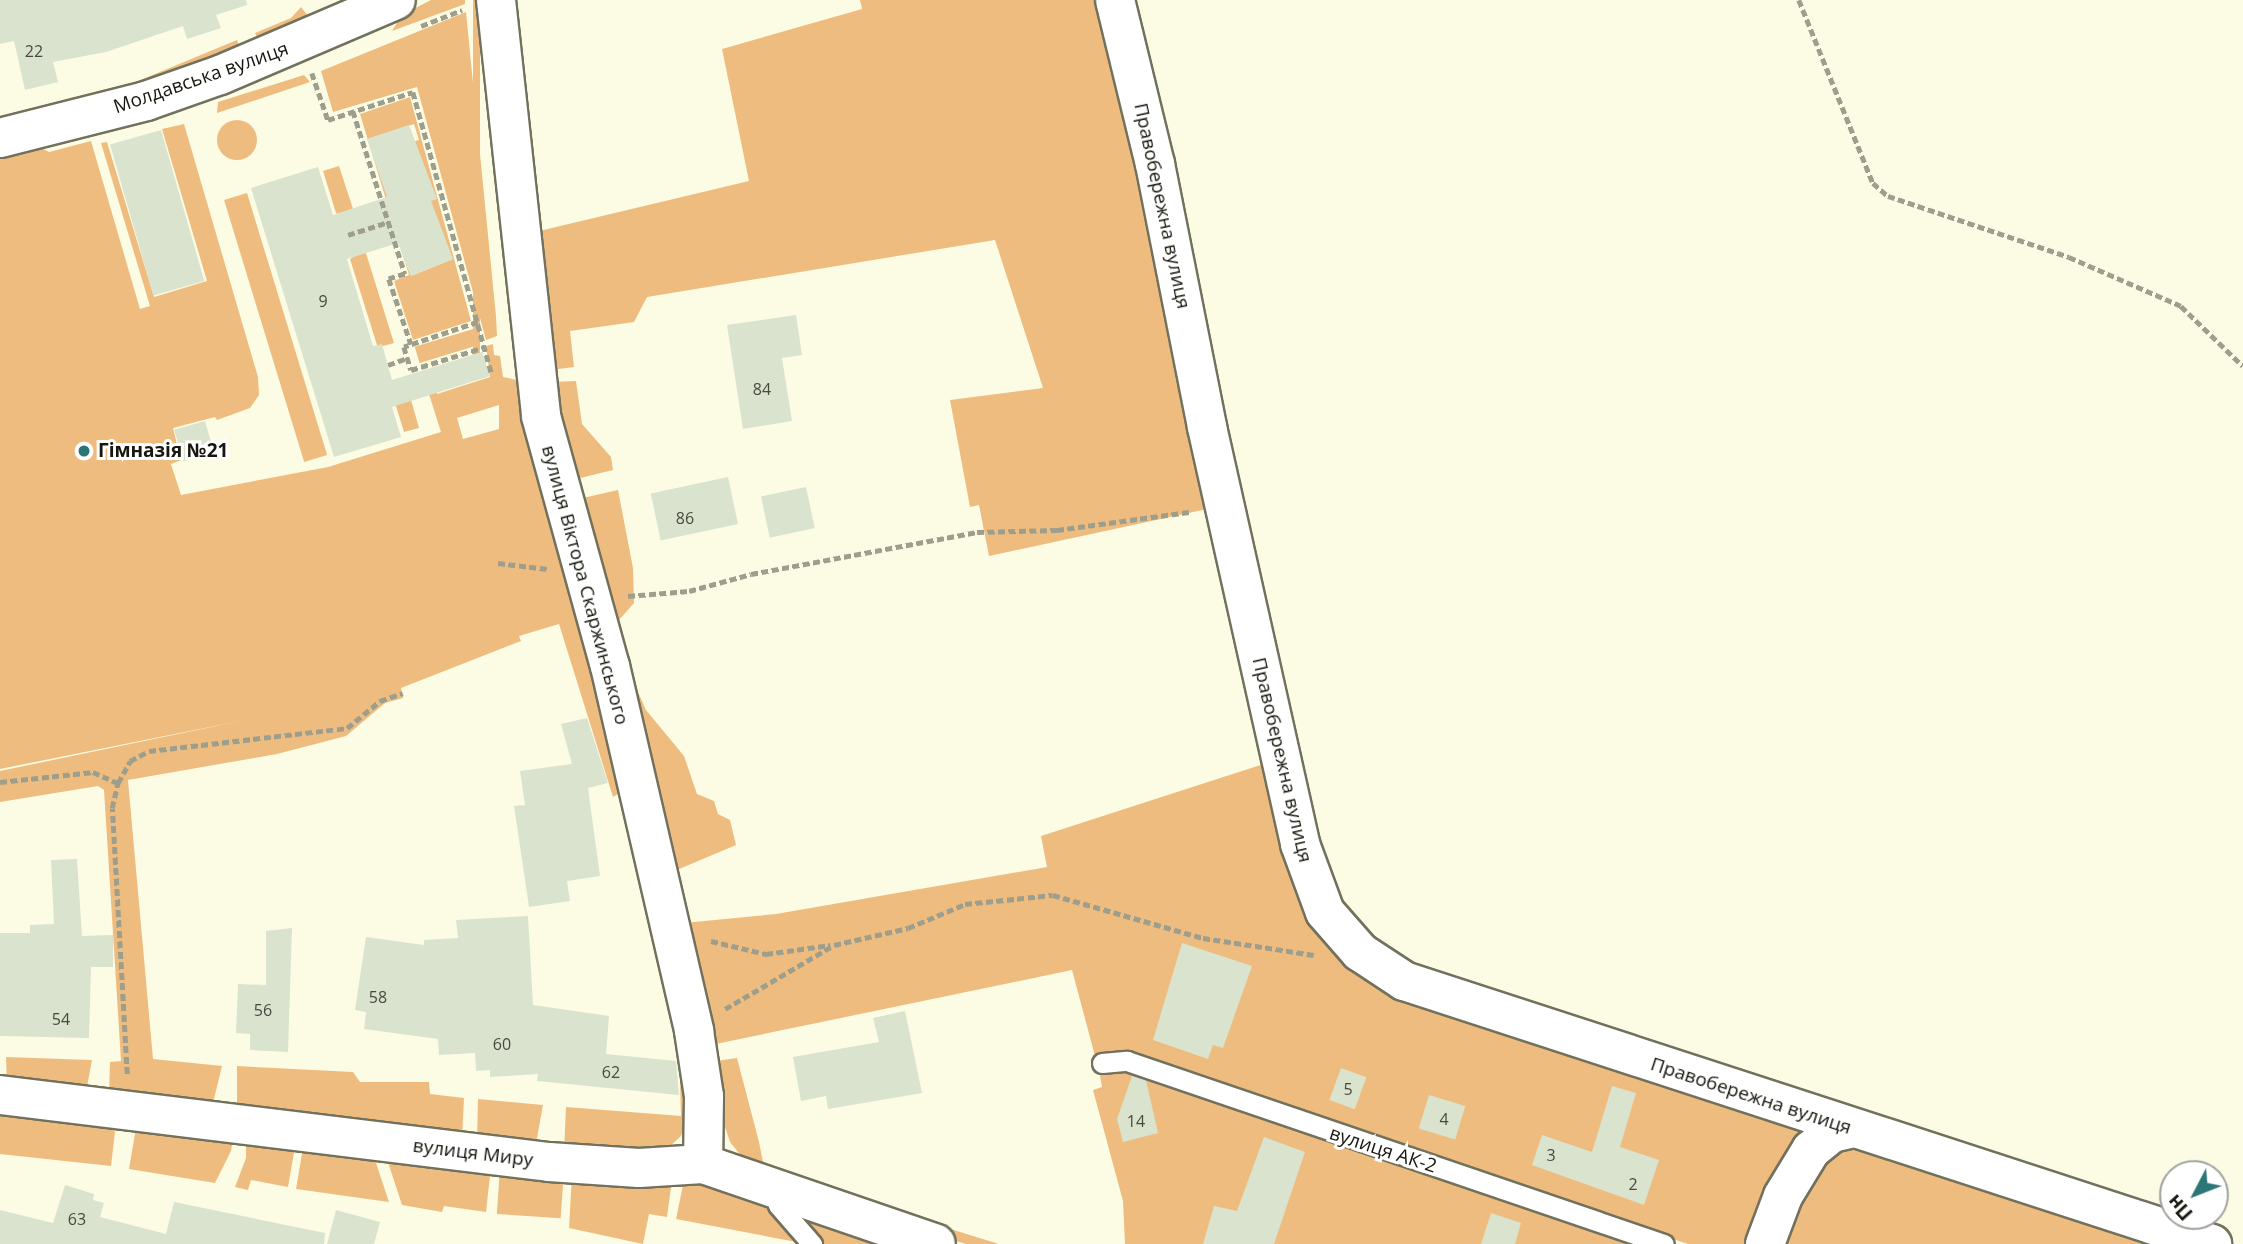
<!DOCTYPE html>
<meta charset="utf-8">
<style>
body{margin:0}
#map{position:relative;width:2243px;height:1244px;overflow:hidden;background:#fcfce5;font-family:"Open Sans",sans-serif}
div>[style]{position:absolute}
.green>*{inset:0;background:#efbc7f;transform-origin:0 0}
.round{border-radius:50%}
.building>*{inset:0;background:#dae3ce;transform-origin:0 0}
.path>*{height:4.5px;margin-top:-2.25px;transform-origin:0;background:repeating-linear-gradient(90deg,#9e9e8d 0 7px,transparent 0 10.5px)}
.roads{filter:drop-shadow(2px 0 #72715d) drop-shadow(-2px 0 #72715d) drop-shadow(0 2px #72715d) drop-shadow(0 -2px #72715d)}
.lane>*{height:19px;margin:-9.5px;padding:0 9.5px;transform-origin:9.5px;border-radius:9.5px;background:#fff}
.street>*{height:38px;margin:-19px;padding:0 19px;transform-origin:19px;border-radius:19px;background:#fff}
.dots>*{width:19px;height:19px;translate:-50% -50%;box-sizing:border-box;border:4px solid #fff;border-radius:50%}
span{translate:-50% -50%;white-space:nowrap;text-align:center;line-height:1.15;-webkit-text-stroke:6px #fff;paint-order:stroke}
.number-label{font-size:16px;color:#484a3f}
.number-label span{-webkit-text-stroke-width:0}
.street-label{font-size:19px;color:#17170f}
.poi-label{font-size:19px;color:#17170f;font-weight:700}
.left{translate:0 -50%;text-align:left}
.north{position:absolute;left:2159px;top:1160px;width:70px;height:70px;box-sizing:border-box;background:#fff;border:2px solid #a2a29f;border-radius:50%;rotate:228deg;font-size:19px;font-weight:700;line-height:28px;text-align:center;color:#17170f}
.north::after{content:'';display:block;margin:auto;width:24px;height:32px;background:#2c7678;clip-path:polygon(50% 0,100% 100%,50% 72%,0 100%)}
</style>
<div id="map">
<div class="green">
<i style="clip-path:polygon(346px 0,348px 7px,260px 44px,255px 33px,291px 18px,301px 7px,308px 16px)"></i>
<i style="clip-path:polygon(431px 0,465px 0,465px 4px,392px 31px,402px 15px)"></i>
<i style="left:473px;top:0;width:7px;height:371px"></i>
<i style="clip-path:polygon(860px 0,1109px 0,1221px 506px,989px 556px,979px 505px,970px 507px,950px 400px,1043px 388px,995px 240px,647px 297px,634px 322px,570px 331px,574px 367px,550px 370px,535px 232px,749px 181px,722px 49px,862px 9px)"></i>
<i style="clip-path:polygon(466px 12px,496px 316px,497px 336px,486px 340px,417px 87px,333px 112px,321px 71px)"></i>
<i style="clip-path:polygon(237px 40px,241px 51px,140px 86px,138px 81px)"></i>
<i style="clip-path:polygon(304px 75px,310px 82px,217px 113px,218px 102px)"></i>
<i style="clip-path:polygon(evenodd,410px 97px,471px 321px,413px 340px,394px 281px,409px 275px,360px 114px,410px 97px,414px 124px,419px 140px,373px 155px,368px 139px,414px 124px,410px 97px,453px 259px,411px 276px,405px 261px,405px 260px,453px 259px)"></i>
<i class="round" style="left:217px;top:120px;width:40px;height:40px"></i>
<i style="clip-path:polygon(evenodd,184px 124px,258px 377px,259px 395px,250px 408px,217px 420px,215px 417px,173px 428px,181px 460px,171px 464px,181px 495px,328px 467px,441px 432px,422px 372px,429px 370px,437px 394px,490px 377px,486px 346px,493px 344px,494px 355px,500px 356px,503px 377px,521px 381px,623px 770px,615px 775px,618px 794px,613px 797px,559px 624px,519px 636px,521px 641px,401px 688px,403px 698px,385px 703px,346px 736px,277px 754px,128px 780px,153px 1059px,222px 1066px,212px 1107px,109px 1094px,110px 1062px,121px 1061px,104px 790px,98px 786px,0 802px,0 771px,245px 720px,0 769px,0 155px,39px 147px,49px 152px,91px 141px,140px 309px,150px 306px,101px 143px,107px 142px,154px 297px,207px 281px,162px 129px,184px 124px,499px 405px,499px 429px,463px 439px,457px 418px,499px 405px)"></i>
<i style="clip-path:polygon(339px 166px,354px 212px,343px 216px,336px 213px,323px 171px)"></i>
<i style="left:247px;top:193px;width:274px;height:24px;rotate:73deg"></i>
<i style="clip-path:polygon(365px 250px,394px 343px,383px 346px,377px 345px,350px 259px)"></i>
<i style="left:473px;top:329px;width:17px;height:61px;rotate:73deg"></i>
<i style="clip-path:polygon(576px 381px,582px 424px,611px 457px,613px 470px,568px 481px,550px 382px)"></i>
<i style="clip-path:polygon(406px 382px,419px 428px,404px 432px,391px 390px)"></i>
<i style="clip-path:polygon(618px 490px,633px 568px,634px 603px,619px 620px,638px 692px,646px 710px,684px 756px,697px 794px,714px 801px,718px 814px,730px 820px,736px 845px,672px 872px,684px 923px,776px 914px,1047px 867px,1041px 836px,1276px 760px,1334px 933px,1829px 1127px,1757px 1244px,1688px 1244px,1124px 1054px,1095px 1056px,1072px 970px,706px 1046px,574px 500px)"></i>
<i style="clip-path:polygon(678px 1012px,687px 1121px,681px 1136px,667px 1149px,564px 1151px,566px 1107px,681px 1116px)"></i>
<i style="clip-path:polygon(6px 1057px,92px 1060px,86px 1092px,7px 1084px)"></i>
<i style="clip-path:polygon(737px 1058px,759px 1142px,764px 1167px,746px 1162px,730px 1142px,721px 1115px,709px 1062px)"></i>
<i style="clip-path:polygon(237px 1066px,353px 1072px,360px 1082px,429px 1082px,430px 1094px,464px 1098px,462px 1139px,237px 1110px)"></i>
<i style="clip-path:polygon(1129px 1066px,1645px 1244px,1125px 1244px,1123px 1201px,1093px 1090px,1102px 1087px,1099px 1070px)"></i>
<i style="clip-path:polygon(478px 1099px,543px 1105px,535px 1149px,477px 1141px)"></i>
<i style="clip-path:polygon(0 1107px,112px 1125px,115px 1132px,111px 1166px,0 1154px)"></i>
<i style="clip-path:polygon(136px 1128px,234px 1133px,231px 1151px,215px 1183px,129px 1169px)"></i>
<i style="clip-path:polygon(246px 1134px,296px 1141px,288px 1187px,251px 1180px,248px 1190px,235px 1187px,246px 1158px)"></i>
<i style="clip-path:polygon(1860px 1140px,2188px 1244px,1775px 1244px,1812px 1160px)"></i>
<i style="clip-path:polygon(304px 1142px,372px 1151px,389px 1202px,296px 1189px)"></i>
<i style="clip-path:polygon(385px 1153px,491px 1167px,486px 1212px,444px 1206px,442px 1212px,402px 1205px)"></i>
<i style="left:500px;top:1168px;width:64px;height:46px;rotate:4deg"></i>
<i style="clip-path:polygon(572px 1174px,672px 1180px,667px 1217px,649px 1214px,643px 1244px,569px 1228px)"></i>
<i style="clip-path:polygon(684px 1180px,710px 1181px,765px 1200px,807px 1244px,676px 1219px)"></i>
<i style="clip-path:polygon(876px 1206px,999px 1244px,966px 1244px,872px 1215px)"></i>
<i style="clip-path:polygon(790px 1211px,891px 1244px,821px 1244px)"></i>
</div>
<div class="building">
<i style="clip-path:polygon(0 0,246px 0,247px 5px,216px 15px,221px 28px,187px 39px,183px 26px,106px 52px,53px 62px,58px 82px,25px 90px,14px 41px,0 44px)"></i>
<i style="clip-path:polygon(409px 125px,437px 199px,431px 201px,453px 259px,411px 276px,398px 243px,347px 259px,373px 346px,382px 344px,392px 380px,482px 352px,490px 376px,392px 407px,401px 437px,334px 457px,251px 188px,318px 167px,333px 215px,387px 197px,367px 139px)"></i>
<i style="left:161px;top:130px;width:157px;height:53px;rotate:74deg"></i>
<i style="clip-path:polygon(796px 315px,802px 355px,782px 358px,792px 421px,743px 429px,727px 325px)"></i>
<i style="left:205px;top:421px;width:33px;height:32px;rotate:74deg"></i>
<i style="left:728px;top:477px;width:48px;height:79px;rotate:78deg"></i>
<i style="left:806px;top:487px;width:42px;height:46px;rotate:78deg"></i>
<i style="clip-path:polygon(587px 718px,608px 783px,588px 788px,600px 876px,567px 881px,570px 901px,529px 907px,514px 806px,525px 805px,520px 771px,572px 764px,561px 724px)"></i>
<i style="clip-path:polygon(77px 859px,82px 936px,113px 935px,113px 967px,91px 967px,89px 1038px,0 1036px,0 933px,30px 933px,30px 925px,54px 924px,51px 860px)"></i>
<i style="clip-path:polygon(528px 916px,533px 1005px,609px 1016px,606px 1054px,676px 1061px,679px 1095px,537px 1081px,538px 1074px,490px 1077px,490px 1070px,476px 1071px,475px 1053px,439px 1055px,438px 1039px,364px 1029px,366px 1012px,355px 1010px,366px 937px,424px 945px,424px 940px,458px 938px,456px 920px)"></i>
<i style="clip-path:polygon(292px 928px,288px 1052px,250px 1050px,250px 1034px,236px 1033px,238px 984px,266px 985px,266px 931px)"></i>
<i style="clip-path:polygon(1182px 943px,1252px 966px,1223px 1048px,1213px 1045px,1208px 1059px,1153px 1040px)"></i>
<i style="clip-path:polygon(905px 1011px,922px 1093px,828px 1109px,826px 1096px,801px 1101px,793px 1057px,879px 1042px,873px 1018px)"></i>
<i style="left:1341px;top:1068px;width:27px;height:34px;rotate:20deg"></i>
<i style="clip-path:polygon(1132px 1076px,1146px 1080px,1158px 1133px,1123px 1142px,1117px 1119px)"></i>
<i style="clip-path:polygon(1612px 1086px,1636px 1093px,1620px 1147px,1659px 1160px,1644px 1205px,1532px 1165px,1542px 1135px,1592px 1152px)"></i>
<i style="left:1429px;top:1095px;width:38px;height:35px;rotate:17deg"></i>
<i style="clip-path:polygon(1264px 1137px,1305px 1152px,1274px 1244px,1203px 1244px,1214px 1206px,1237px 1211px)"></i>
<i style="clip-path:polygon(65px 1185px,94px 1194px,93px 1200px,104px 1203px,100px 1217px,166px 1234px,174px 1202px,325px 1233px,324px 1244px,0 1244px,0 1210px,53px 1223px)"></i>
<i style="clip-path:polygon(336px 1210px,380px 1222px,374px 1244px,327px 1244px)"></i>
<i style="clip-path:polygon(1491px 1213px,1521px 1223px,1515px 1244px,1481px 1244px)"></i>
</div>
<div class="path">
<i style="left:1799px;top:0;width:197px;rotate:68deg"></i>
<i style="left:1873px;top:183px;width:20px;rotate:41deg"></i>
<i style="left:1888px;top:196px;width:191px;rotate:18.6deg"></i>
<i style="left:2069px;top:257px;width:122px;rotate:23.6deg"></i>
<i style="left:2181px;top:306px;width:86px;rotate:44.1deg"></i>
<i style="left:421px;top:26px;width:44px;rotate:-21.3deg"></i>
<i style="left:312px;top:73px;width:50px;rotate:71.2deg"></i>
<i style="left:328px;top:120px;width:89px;rotate:-18.2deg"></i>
<i style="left:413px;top:92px;width:293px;rotate:74.4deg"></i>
<i style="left:353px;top:111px;width:171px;rotate:72.3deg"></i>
<i style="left:405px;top:274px;width:17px;rotate:163deg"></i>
<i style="left:389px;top:279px;width:69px;rotate:71.3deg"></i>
<i style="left:348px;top:235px;width:42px;rotate:-18deg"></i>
<i style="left:478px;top:322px;width:78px;rotate:161.3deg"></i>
<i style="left:404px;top:347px;width:24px;rotate:73deg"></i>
<i style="left:411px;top:370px;width:77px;rotate:-17.3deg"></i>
<i style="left:388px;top:365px;width:20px;rotate:-20deg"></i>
<i style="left:498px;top:563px;width:50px;rotate:6.8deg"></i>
<i style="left:628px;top:596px;width:61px;rotate:-4.7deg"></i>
<i style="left:689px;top:591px;width:64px;rotate:-15.3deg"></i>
<i style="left:751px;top:574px;width:230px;rotate:-10.5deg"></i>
<i style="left:977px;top:532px;width:80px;rotate:-1.4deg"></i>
<i style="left:1057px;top:530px;width:133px;rotate:-7.8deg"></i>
<i style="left:0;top:782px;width:94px;rotate:-6.1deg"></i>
<i style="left:93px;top:772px;width:27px;rotate:24deg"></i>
<i style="left:711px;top:941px;width:57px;rotate:13.3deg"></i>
<i style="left:766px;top:954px;width:65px;rotate:-8deg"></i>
<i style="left:725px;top:1009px;width:126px;rotate:-30.4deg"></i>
<i style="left:834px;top:945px;width:76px;rotate:-12.9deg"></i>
<i style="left:908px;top:928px;width:62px;rotate:-22.8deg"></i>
<i style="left:965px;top:904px;width:88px;rotate:-5.8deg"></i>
<i style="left:1053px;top:895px;width:156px;rotate:16deg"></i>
<i style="left:1203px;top:938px;width:112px;rotate:8.7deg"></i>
<i style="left:127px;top:1074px;width:266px;rotate:-93.2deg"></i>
<i style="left:112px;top:808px;width:26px;rotate:-77deg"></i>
<i style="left:118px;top:783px;width:25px;rotate:-61deg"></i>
<i style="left:130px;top:761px;width:21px;rotate:-28deg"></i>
<i style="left:149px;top:751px;width:199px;rotate:-6.6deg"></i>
<i style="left:347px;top:728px;width:43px;rotate:-39.3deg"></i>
<i style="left:380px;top:701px;width:24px;rotate:-19deg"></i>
</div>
<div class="roads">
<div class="lane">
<i style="left:1102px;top:1063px;width:25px;rotate:-5deg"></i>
<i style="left:1127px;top:1061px;width:567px;rotate:18.82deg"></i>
<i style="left:775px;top:1192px;width:13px;rotate:77deg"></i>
<i style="left:778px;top:1205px;width:52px;rotate:48.9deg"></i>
</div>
<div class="street">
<i style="left:496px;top:0;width:418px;rotate:83.8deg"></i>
<i style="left:541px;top:416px;width:259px;rotate:74.6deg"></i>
<i style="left:610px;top:666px;width:375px;rotate:77deg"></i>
<i style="left:694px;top:1031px;width:66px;rotate:81.3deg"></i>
<i style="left:704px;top:1096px;width:68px;rotate:90.8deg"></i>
<i style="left:1115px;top:0;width:169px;rotate:76.3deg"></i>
<i style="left:1155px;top:164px;width:268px;rotate:78.8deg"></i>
<i style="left:1207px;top:427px;width:427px;rotate:77.4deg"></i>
<i style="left:1300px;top:844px;width:72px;rotate:69.8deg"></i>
<i style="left:1325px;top:912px;width:53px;rotate:48.8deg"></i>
<i style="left:1360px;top:952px;width:53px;rotate:33.4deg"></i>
<i style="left:1404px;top:981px;width:850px;rotate:18.03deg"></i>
<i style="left:0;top:138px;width:151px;rotate:-14.2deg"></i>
<i style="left:146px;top:101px;width:78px;rotate:-19.4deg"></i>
<i style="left:220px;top:75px;width:191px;rotate:-23.1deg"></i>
<i style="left:0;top:1095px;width:553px;rotate:6.96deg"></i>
<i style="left:549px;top:1162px;width:90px;rotate:3.8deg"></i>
<i style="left:639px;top:1168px;width:64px;rotate:-3.6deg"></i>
<i style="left:703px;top:1164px;width:246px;rotate:18.9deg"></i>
<i style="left:1765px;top:1244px;width:51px;rotate:-69.4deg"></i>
<i style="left:1783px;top:1196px;width:54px;rotate:-58.7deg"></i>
<i style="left:1811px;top:1150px;width:27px;rotate:-39deg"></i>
<i style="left:1832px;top:1133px;width:18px;rotate:-13deg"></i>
</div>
</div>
<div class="dots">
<i style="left:84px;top:451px;background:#2c7678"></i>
</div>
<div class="number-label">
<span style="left:34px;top:51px">22</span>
<span style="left:323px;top:301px">9</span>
<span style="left:762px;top:389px">84</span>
<span style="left:685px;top:518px">86</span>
<span style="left:378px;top:997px">58</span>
<span style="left:263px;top:1010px">56</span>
<span style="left:61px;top:1019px">54</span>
<span style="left:502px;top:1044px">60</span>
<span style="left:611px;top:1072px">62</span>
<span style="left:1348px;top:1089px">5</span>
<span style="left:1444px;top:1119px">4</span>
<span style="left:1136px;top:1121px">14</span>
<span style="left:1551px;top:1155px">3</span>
<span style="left:1633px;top:1184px">2</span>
<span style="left:77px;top:1219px">63</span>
</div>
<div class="street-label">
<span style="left:201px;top:78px;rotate:-19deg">Молдавська вулиця</span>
<span style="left:1162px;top:206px;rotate:78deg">Правобережна вулиця</span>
<span style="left:585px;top:585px;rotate:75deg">вулиця Віктора Скаржинського</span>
<span style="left:1282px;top:760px;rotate:77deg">Правобережна вулиця</span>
<span style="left:1751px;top:1096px;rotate:18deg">Правобережна вулиця</span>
<span style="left:1383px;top:1150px;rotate:18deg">вулиця АК-2</span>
<span style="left:473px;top:1153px;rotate:7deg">вулиця Миру</span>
</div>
<div class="poi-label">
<span class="left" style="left:98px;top:451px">Гімназія №21</span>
</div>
<div class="north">Пн</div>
</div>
